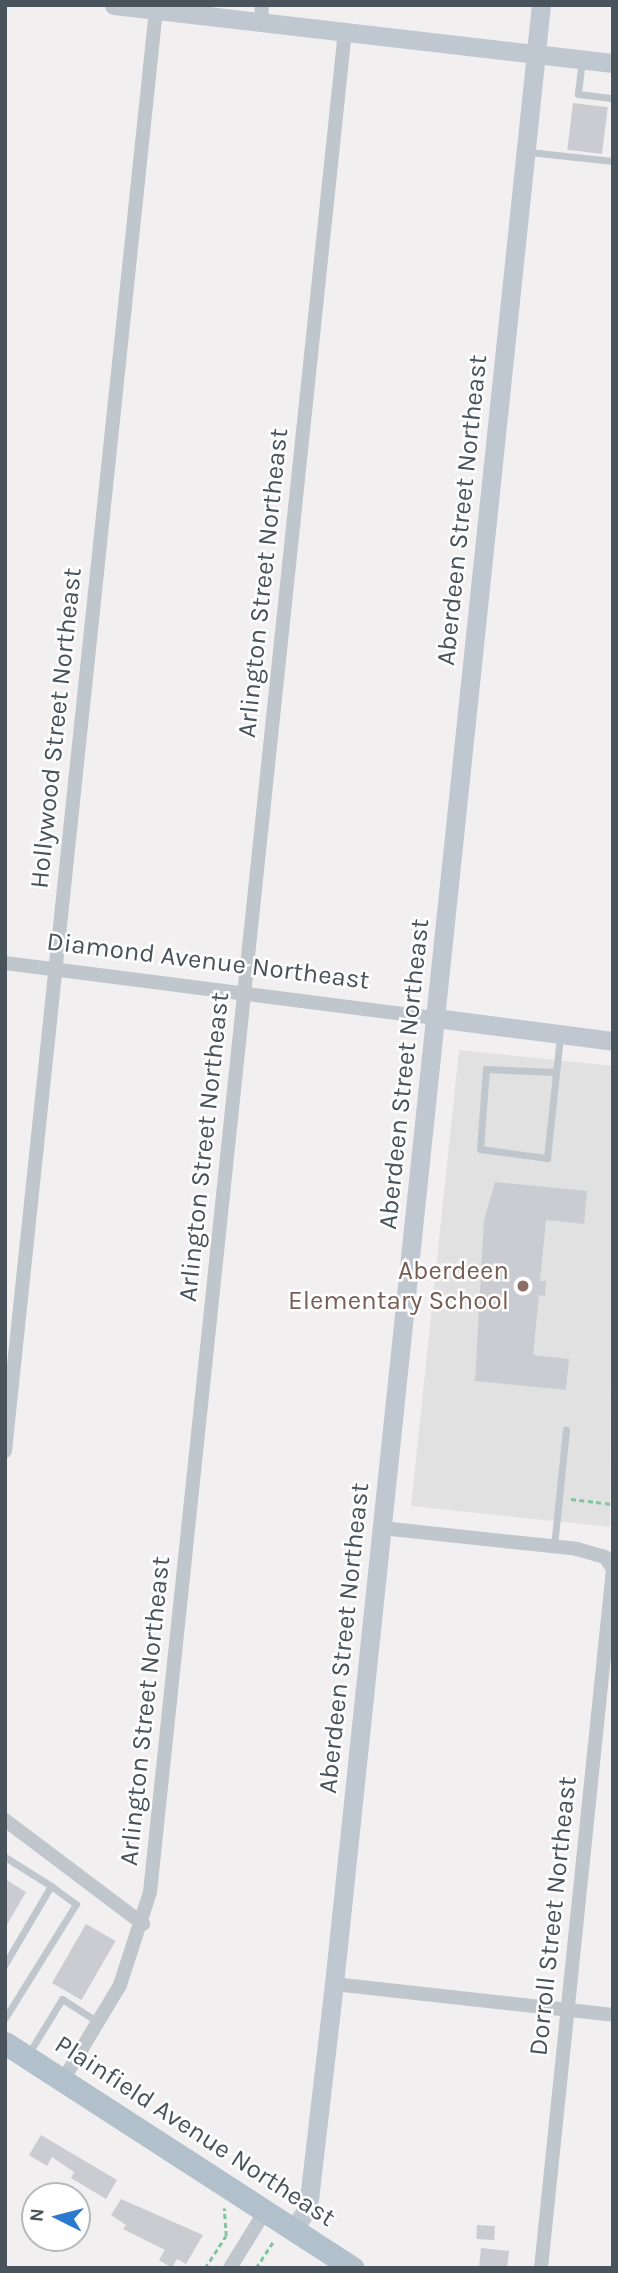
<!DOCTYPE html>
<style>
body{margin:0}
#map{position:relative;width:618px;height:2273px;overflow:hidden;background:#f2eff0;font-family:Karla,sans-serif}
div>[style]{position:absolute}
.education>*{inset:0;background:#e2e1e1}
.building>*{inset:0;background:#caccd1;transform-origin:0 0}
.path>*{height:2.5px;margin-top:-1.25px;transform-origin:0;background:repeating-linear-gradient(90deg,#7ec59f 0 5px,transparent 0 8.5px)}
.lane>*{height:7px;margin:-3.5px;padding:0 3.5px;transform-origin:3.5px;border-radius:3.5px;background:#bfc7cd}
.street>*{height:14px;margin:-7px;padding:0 7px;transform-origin:7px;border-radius:7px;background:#bfc7cd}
.secondary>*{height:19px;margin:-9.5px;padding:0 9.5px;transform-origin:9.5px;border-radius:9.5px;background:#bfc8d1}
.primary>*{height:23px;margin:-11.5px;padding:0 11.5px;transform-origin:11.5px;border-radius:11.5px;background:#b2c0cb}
.dots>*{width:19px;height:19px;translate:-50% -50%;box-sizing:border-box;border:4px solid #fff;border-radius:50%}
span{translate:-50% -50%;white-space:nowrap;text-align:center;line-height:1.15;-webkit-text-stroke:5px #fff;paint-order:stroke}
.street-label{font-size:26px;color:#49535b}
.education-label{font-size:26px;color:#785e54}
.right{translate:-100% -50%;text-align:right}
.frame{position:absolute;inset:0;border:7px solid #49535b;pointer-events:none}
.north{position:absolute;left:21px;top:2182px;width:70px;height:70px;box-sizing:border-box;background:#fff;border:2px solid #b6babd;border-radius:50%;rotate:276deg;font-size:19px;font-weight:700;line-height:28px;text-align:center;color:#49535b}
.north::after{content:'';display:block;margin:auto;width:24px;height:32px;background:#2b7ad0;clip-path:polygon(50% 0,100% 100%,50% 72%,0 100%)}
</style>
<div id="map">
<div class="education">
<i style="clip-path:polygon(459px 1050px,613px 1066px,610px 1527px,411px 1506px)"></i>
</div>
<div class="building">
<i style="left:573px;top:103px;width:35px;height:47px;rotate:7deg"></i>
<i style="clip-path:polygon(495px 1182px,587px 1191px,584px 1224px,546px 1220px,540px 1281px,546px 1281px,545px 1296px,539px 1295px,533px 1355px,569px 1359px,566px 1390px,475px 1381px,484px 1220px)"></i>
<i style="clip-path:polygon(5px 1879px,26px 1892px,5px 1928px)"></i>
<i style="left:86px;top:1924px;width:34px;height:68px;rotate:30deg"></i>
<i style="clip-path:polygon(41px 2135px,117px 2180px,106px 2199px,71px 2178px,74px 2172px,52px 2157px,47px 2166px,29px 2155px)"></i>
<i style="clip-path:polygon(121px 2199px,203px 2235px,186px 2264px,177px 2259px,172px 2268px,159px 2260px,165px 2250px,123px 2229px,126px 2225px,111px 2215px)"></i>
<i style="left:477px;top:2225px;width:18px;height:14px;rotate:3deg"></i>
<i style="clip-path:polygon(481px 2248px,509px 2251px,507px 2268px,479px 2268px)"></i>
</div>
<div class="path">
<i style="left:571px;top:1499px;width:42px;rotate:6.8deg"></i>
<i style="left:205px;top:2268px;width:38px;rotate:-57deg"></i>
<i style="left:226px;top:2236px;width:28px;rotate:-94deg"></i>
<i style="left:256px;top:2268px;width:31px;rotate:-57deg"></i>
</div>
<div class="lane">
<i style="left:582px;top:60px;width:34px;rotate:97deg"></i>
<i style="left:578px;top:94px;width:35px;rotate:7deg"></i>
<i style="left:529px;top:152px;width:84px;rotate:6.1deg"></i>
<i style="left:555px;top:1072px;width:69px;rotate:-177.5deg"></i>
<i style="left:486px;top:1069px;width:80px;rotate:94.3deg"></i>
<i style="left:480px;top:1149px;width:68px;rotate:7.7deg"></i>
<i style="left:547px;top:1158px;width:123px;rotate:-83.9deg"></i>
<i style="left:554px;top:1546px;width:117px;rotate:-84.1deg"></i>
<i style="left:5px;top:1857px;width:54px;rotate:32.2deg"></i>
<i style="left:5px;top:1964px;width:91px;rotate:-59.5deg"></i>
<i style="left:51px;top:1886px;width:31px;rotate:36deg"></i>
<i style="left:76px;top:1904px;width:134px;rotate:121.9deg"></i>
<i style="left:29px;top:2053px;width:63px;rotate:-58.6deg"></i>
<i style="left:62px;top:1999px;width:43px;rotate:32.6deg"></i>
</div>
<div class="street">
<i style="left:261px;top:22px;width:17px;rotate:-87deg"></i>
<i style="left:5px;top:963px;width:434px;rotate:7.3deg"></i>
<i style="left:5px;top:1451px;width:1449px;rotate:-84.02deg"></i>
<i style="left:382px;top:1528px;width:196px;rotate:6.1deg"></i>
<i style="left:577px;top:1549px;width:29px;rotate:16deg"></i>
<i style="left:605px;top:1557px;width:14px;rotate:56deg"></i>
<i style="left:613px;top:1569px;width:703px;rotate:95.88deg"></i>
<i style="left:5px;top:1820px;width:173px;rotate:37deg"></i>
<i style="left:334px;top:1984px;width:281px;rotate:6.3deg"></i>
<i style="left:63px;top:2080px;width:111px;rotate:-59deg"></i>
<i style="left:120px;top:1985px;width:98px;rotate:-72.1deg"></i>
<i style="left:150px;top:1892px;width:1870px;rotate:-84.02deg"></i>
<i style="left:230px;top:2268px;width:70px;rotate:-58.3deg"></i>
</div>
<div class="secondary">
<i style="left:114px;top:5px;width:502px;rotate:6.63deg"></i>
<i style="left:436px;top:1018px;width:178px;rotate:7.4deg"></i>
<i style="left:295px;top:2227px;width:23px;rotate:-56deg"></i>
<i style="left:308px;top:2208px;width:226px;rotate:-83.4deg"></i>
<i style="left:334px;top:1984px;width:1990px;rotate:-84.03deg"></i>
</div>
<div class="primary">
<i style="left:5px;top:2043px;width:414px;rotate:32.9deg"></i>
</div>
<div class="dots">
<i style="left:523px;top:1286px;background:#8d6e63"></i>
</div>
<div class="street-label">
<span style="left:462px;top:510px;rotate:-84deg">Aberdeen Street Northeast</span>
<span style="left:263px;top:583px;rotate:-84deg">Arlington Street Northeast</span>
<span style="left:56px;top:728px;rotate:-84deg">Hollywood Street Northeast</span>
<span style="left:208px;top:961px;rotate:7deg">Diamond Avenue Northeast</span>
<span style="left:404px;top:1074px;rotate:-84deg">Aberdeen Street Northeast</span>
<span style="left:204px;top:1147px;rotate:-84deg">Arlington Street Northeast</span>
<span style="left:344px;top:1638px;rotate:-84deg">Aberdeen Street Northeast</span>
<span style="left:145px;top:1711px;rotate:-84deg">Arlington Street Northeast</span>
<span style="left:553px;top:1916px;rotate:-84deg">Dorroll Street Northeast</span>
<span style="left:195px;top:2131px;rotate:33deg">Plainfield Avenue Northeast</span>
</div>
<div class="education-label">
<span class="right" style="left:509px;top:1286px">Aberdeen<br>Elementary School</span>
</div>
<div class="frame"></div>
<div class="north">N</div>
</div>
